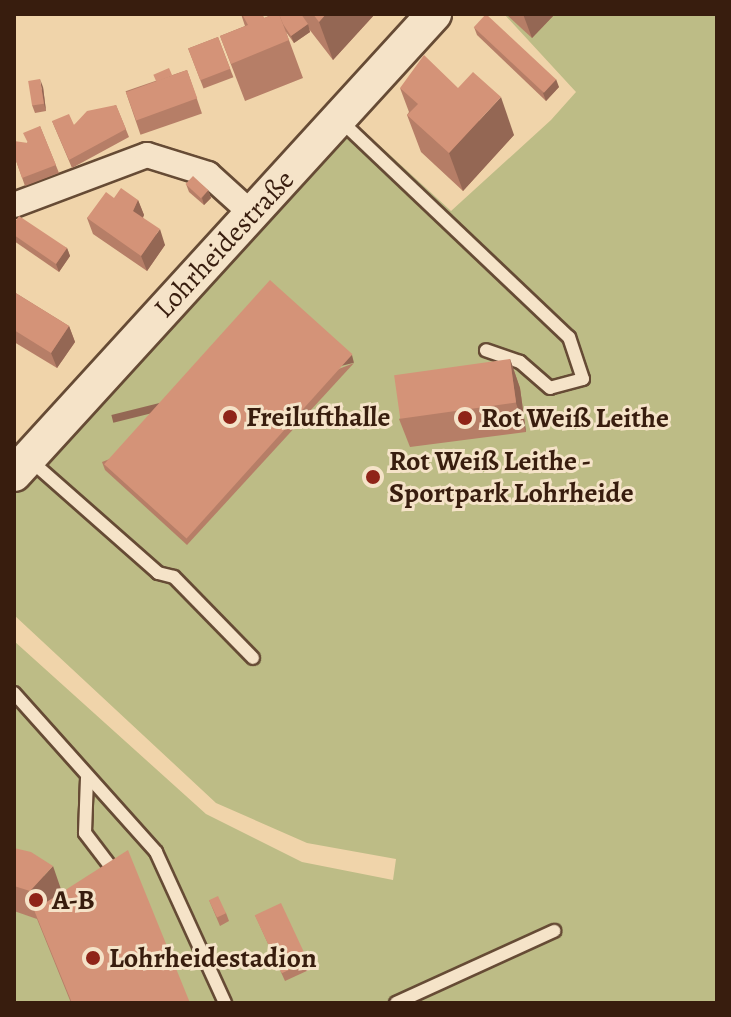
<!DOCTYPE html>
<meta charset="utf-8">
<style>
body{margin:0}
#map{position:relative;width:731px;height:1017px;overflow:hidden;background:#f0d4aa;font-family:Alegreya,serif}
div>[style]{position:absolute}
.green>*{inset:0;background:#bdbc86}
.roads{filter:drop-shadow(2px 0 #664b35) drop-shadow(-2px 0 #664b35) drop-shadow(0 2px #664b35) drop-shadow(0 -2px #664b35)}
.lane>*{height:12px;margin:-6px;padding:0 6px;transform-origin:6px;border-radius:6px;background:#f5e3c8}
.street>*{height:24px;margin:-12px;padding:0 12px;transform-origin:12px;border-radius:12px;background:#f5e3c8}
.secondary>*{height:34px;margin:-17px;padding:0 17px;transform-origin:17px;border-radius:17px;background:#f5e3c8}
.wall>*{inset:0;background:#b67e67;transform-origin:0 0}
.shaded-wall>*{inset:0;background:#946754;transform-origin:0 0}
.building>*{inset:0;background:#d49378;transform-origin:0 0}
.dots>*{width:22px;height:22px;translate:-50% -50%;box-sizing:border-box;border:4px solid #f5e3c8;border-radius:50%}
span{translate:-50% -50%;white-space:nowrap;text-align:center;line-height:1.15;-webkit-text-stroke:6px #f5e3c8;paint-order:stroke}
.street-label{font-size:28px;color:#381d0e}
.poi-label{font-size:28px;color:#381d0e;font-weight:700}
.left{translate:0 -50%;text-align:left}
.frame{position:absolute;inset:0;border:16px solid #381d0e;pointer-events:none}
</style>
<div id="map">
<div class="green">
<i style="clip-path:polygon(504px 14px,717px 14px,717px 1003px,14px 1003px,14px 641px,206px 814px,302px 862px,393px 880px,396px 859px,307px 843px,216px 803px,14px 615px,14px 494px,354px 122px,451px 211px,551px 120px,576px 92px)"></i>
</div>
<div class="roads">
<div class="lane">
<i style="left:341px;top:121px;width:314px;rotate:43.5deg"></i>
<i style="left:569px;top:337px;width:44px;rotate:71.6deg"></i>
<i style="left:583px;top:379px;width:34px;rotate:165deg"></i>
<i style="left:550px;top:388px;width:40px;rotate:-139deg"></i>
<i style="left:520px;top:362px;width:36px;rotate:-161deg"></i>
<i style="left:30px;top:460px;width:171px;rotate:41.4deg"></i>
<i style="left:158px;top:573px;width:16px;rotate:14deg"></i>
<i style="left:174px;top:577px;width:113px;rotate:45.7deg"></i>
<i style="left:14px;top:693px;width:213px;rotate:48.2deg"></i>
<i style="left:156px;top:852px;width:166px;rotate:65.4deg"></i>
<i style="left:87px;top:778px;width:55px;rotate:92.1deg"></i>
<i style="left:85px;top:833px;width:53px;rotate:52.7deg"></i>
<i style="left:396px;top:1003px;width:174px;rotate:-24.5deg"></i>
</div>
<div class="street">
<i style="left:14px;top:205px;width:142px;rotate:-20.6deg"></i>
<i style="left:147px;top:155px;width:64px;rotate:17.3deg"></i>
<i style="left:208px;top:174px;width:58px;rotate:42.2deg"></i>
</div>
<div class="secondary">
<i style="left:14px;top:474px;width:623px;rotate:-47.6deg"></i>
</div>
</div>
<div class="wall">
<i style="clip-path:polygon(241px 14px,262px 14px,264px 18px,274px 14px,375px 14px,333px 60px,309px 29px,310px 32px,294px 43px,286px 32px,303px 78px,245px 101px,220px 36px,245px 26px)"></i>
<i style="clip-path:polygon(507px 14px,555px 14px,532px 38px,508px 16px)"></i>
<i style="clip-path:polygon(474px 27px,559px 87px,546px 101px,477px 35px)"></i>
<i style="left:218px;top:37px;width:43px;height:32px;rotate:69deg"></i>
<i style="left:187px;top:70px;width:46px;height:65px;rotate:71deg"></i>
<i style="clip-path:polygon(43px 87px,46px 111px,35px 113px,32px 105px)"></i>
<i style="clip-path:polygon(400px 88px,514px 135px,463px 191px,421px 152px,407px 115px,409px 112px)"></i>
<i style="clip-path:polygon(116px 105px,129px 137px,72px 168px,52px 121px,74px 125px)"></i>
<i style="clip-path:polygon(40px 126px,59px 173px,25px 186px,14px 155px,27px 143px)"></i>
<i style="clip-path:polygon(186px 184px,208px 190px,211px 198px,204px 205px,189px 192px)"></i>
<i style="clip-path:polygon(114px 198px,138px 200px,144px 215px,143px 218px,165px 245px,147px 271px,93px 234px,87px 218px)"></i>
<i style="clip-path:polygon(14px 223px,67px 248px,70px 256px,59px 272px,14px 241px)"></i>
<i style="clip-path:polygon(14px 292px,69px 326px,75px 342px,57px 368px,14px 342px)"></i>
<i style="clip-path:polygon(510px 359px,520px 388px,526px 432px,410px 447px,399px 419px)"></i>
<i style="clip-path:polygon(354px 363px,187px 545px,105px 470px,102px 462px)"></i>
<i style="clip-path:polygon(14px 848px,62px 892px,190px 1003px,71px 1003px,37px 919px,14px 911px)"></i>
<i style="clip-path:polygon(209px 900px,226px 913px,229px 921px,220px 926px)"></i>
<i style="clip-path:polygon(255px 915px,308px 961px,311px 969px,285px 981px)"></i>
</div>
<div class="shaded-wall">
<i style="clip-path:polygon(326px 14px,375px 14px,333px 60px,319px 22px)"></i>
<i style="clip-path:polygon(523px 14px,555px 14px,532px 38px)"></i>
<i style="clip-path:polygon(308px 24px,310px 32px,294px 43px,291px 36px)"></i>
<i style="clip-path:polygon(40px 79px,43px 87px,46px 111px,44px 104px)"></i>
<i style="clip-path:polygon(556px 79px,559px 87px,546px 101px,543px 93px)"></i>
<i style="clip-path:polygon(501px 97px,514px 135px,463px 191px,449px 153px)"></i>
<i style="clip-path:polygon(208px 190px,211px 198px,204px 205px,202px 198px)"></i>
<i style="clip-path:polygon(138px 200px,144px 215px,138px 226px,133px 211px)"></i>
<i style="clip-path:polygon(160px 229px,165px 245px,147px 271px,141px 256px)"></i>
<i style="clip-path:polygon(67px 248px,70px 256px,59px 272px,56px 264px)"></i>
<i style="clip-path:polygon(69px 326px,75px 342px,57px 368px,51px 353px)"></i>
<i style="left:352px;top:355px;width:8px;height:248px;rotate:76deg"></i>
<i style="clip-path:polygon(510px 359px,520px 388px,526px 432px,516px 403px)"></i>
<i style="clip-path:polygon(53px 866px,63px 895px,41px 920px,30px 891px)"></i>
</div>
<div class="building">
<i style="clip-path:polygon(242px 14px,262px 14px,264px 18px,274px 14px,279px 14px,289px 40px,231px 64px,220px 36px,248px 25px)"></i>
<i style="clip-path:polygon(279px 14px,301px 14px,308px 24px,291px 36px,283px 24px)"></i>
<i style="clip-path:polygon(313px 14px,326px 14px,319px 22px)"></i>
<i style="left:486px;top:14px;width:96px;height:18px;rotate:43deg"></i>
<i style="left:218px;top:37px;width:34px;height:32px;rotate:69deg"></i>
<i style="clip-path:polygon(424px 55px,458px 88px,473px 72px,501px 97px,449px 153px,407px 115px,418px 104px,400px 88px)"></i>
<i style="left:169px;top:68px;width:8px;height:17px;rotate:67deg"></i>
<i style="left:187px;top:70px;width:30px;height:65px;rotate:70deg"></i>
<i style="left:40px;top:79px;width:25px;height:12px;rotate:81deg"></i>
<i style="clip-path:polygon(116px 105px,126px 129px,69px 160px,52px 121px,69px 114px,74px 125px,87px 111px)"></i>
<i style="clip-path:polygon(40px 126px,56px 165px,22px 178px,14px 155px,14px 141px,28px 143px,23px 133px)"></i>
<i style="left:193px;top:176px;width:21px;height:11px;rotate:43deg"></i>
<i style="clip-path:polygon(121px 188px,138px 200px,133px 211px,160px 229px,141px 256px,87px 218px,106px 192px,114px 198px)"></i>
<i style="clip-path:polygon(19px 216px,67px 248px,56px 264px,14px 235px,14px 223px)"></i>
<i style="left:270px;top:280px;width:111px;height:248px;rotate:42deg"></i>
<i style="clip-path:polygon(14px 292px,69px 326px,51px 353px,14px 330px)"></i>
<i style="left:510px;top:359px;width:44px;height:117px;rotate:82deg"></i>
<i style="clip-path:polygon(14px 848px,31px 852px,53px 866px,30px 891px,14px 886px)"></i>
<i style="clip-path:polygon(128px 850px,190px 1003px,72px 1003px,34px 910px)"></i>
<i style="left:218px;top:896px;width:19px;height:10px;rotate:65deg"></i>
<i style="left:281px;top:903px;width:64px;height:29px;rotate:65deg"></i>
</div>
<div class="dots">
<i style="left:230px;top:417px;background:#8f2418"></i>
<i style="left:465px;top:418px;background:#8f2418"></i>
<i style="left:373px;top:477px;background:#8f2418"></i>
<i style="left:36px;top:900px;background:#8f2418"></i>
<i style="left:93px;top:958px;background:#8f2418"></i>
</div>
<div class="street-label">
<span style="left:224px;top:244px;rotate:-47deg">Lohrheidestraße</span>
</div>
<div class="poi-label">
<span class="left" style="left:246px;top:417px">Freilufthalle</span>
<span class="left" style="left:481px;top:418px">Rot Weiß Leithe</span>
<span class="left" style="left:389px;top:477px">Rot Weiß Leithe -<br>Sportpark Lohrheide</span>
<span class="left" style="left:52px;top:900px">A-B</span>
<span class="left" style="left:109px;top:958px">Lohrheidestadion</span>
</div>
<div class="frame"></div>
</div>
